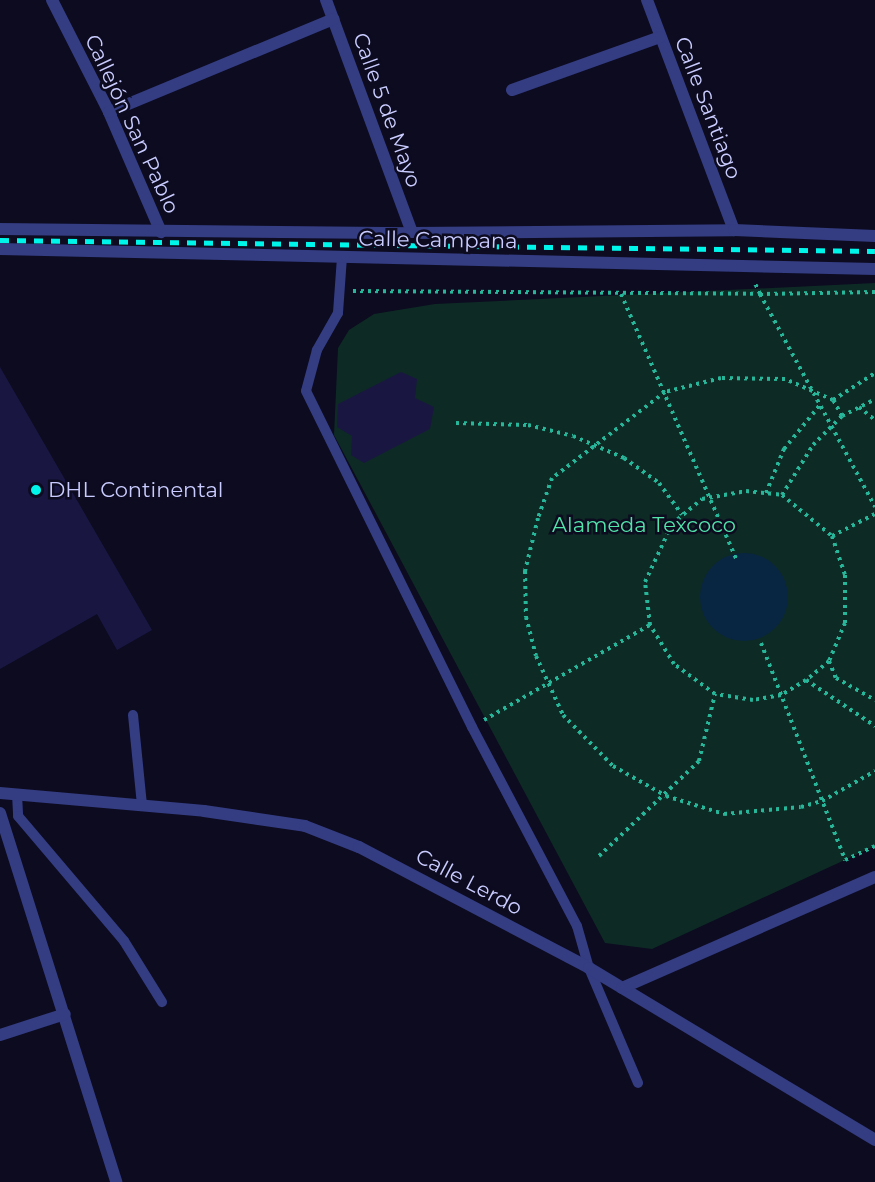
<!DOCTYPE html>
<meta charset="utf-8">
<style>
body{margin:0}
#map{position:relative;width:875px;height:1182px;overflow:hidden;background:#0c0b20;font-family:Montserrat,sans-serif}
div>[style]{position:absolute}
.green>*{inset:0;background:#0e2a25}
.water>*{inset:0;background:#082642}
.round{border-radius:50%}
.building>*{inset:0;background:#191742}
.path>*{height:4px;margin-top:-2px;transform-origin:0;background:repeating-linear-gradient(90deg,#27b699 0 3px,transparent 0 7.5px)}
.lane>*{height:10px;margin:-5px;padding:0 5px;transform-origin:5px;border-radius:5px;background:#343c82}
.street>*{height:12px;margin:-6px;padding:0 6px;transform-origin:6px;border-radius:6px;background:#343c82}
.rail>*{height:4.5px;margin-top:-2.25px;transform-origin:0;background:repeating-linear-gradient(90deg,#00f5ea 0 9px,transparent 0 17px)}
.dots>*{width:16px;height:16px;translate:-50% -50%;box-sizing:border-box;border:3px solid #0c0b20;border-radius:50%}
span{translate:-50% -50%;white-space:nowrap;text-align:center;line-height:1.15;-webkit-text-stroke:5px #0c0b20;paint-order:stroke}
.street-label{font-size:21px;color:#caccff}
.poi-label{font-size:21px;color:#caccff}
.left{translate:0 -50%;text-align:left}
.park-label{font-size:21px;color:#51e5aa}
</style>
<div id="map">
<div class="green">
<i style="clip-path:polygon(875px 283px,875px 846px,652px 949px,605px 943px,334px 435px,338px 348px,349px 330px,374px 314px,435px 304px)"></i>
</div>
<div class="water">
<i class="round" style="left:700px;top:553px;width:88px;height:88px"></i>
</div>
<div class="building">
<i style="clip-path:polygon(0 367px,152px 630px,117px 650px,97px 614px,0 669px)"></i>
<i style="clip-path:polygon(401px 372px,417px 379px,415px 398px,434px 407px,430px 429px,364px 463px,351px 455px,352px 436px,337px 427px,338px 404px)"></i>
</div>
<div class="path">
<i style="left:353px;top:291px;width:407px;rotate:0.4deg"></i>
<i style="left:760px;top:294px;width:14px;rotate:-115deg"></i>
<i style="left:875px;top:292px;width:115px;rotate:179deg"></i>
<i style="left:760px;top:294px;width:242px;rotate:61.6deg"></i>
<i style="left:621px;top:294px;width:289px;rotate:66.5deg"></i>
<i style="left:833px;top:400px;width:50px;rotate:-32.7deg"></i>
<i style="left:859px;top:407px;width:21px;rotate:39deg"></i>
<i style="left:842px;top:416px;width:18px;rotate:-119deg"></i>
<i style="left:833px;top:400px;width:52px;rotate:-156.4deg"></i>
<i style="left:785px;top:379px;width:64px;rotate:-179.1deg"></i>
<i style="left:721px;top:378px;width:58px;rotate:166deg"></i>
<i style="left:665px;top:392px;width:142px;rotate:142.7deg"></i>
<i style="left:552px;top:478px;width:42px;rotate:109.3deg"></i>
<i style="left:538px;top:518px;width:55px;rotate:103.8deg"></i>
<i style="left:525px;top:571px;width:46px;rotate:88.8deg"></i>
<i style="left:526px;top:617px;width:40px;rotate:75.6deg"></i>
<i style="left:536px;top:656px;width:65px;rotate:65.4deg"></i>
<i style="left:563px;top:715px;width:71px;rotate:45.6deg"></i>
<i style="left:613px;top:766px;width:61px;rotate:29.5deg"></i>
<i style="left:666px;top:796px;width:61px;rotate:17.2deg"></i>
<i style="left:724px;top:814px;width:77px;rotate:-5.2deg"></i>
<i style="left:801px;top:807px;width:22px;rotate:-16deg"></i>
<i style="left:822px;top:801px;width:61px;rotate:-29.5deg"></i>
<i style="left:456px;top:423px;width:72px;rotate:1.6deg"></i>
<i style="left:528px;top:425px;width:46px;rotate:13.7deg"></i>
<i style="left:573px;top:436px;width:56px;rotate:23.3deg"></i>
<i style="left:624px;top:458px;width:43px;rotate:35.5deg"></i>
<i style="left:659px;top:483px;width:39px;rotate:54deg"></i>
<i style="left:746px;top:491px;width:36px;rotate:6deg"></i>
<i style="left:782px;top:495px;width:65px;rotate:39.4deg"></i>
<i style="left:832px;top:536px;width:41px;rotate:71.6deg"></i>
<i style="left:845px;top:575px;width:48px;rotate:90deg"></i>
<i style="left:845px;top:623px;width:41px;rotate:112.8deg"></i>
<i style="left:829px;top:661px;width:30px;rotate:140deg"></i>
<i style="left:806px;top:680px;width:29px;rotate:149deg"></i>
<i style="left:781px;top:695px;width:28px;rotate:170deg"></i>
<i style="left:753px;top:700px;width:38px;rotate:-171deg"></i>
<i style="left:715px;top:694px;width:51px;rotate:-143.8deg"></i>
<i style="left:674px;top:664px;width:46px;rotate:-121.6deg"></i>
<i style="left:650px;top:625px;width:43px;rotate:-96.6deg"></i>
<i style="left:645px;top:582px;width:64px;rotate:-65deg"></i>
<i style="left:672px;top:524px;width:39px;rotate:-40deg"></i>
<i style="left:702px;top:499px;width:45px;rotate:-10.3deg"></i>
<i style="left:766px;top:493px;width:48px;rotate:-67.8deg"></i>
<i style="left:784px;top:449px;width:57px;rotate:-50.7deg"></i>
<i style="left:782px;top:495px;width:59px;rotate:-58.2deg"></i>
<i style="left:813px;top:445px;width:41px;rotate:-45deg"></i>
<i style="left:842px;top:416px;width:37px;rotate:-27deg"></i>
<i style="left:832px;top:536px;width:48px;rotate:-27.1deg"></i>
<i style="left:761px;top:643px;width:233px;rotate:68.8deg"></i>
<i style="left:845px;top:860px;width:33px;rotate:-25deg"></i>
<i style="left:829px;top:661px;width:18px;rotate:68deg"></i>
<i style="left:836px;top:678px;width:45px;rotate:29.4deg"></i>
<i style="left:806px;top:680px;width:83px;rotate:33.7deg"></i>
<i style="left:484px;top:720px;width:191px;rotate:-29.8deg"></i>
<i style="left:599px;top:856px;width:138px;rotate:-43.5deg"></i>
<i style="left:699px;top:761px;width:69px;rotate:-76.6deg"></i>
</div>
<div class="lane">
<i style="left:342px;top:257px;width:56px;rotate:94.1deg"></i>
<i style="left:338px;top:313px;width:43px;rotate:119.6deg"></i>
<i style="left:317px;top:350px;width:42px;rotate:105deg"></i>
<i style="left:306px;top:391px;width:375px;rotate:63.7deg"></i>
<i style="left:472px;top:727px;width:225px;rotate:62.2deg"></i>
<i style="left:577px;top:926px;width:44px;rotate:74.1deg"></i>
<i style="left:589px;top:968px;width:125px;rotate:66.9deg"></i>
<i style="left:133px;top:715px;width:90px;rotate:84.3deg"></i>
<i style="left:17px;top:794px;width:22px;rotate:87deg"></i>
<i style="left:18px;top:816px;width:164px;rotate:49.7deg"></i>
<i style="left:124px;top:941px;width:72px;rotate:58.1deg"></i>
</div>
<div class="street">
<i style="left:52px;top:0;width:126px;rotate:63deg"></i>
<i style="left:109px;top:112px;width:131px;rotate:66.6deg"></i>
<i style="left:326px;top:0;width:248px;rotate:69.7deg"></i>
<i style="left:647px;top:0;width:246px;rotate:69.3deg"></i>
<i style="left:512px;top:90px;width:157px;rotate:-19.7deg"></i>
<i style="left:109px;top:112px;width:243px;rotate:-22.5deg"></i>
<i style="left:0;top:229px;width:412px;rotate:0.6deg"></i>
<i style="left:412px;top:233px;width:322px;rotate:-0.5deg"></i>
<i style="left:734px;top:230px;width:141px;rotate:2.4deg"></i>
<i style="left:0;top:249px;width:875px;rotate:1.31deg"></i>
<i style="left:0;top:793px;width:205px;rotate:5deg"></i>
<i style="left:204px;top:811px;width:102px;rotate:8.4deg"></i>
<i style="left:305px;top:826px;width:58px;rotate:21.3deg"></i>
<i style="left:359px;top:847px;width:260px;rotate:27.7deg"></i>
<i style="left:589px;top:968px;width:334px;rotate:31deg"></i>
<i style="left:0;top:813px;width:387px;rotate:72.5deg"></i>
<i style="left:622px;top:988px;width:276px;rotate:-23.7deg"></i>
<i style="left:0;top:1035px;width:68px;rotate:-17.9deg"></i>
</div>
<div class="rail">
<i style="left:0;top:240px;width:875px;rotate:0.72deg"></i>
</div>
<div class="dots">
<i style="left:36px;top:490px;background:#00f5ea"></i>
</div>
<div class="street-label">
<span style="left:708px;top:108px;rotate:69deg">Calle Santiago</span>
<span style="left:387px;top:110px;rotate:70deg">Calle 5 de Mayo</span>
<span style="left:132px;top:124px;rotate:65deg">Callejón San Pablo</span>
<span style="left:438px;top:240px;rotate:1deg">Calle Campana</span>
<span style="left:469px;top:882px;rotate:28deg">Calle Lerdo</span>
</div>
<div class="poi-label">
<span class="left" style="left:48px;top:490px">DHL Continental</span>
</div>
<div class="park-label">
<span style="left:644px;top:525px">Alameda Texcoco</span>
</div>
</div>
